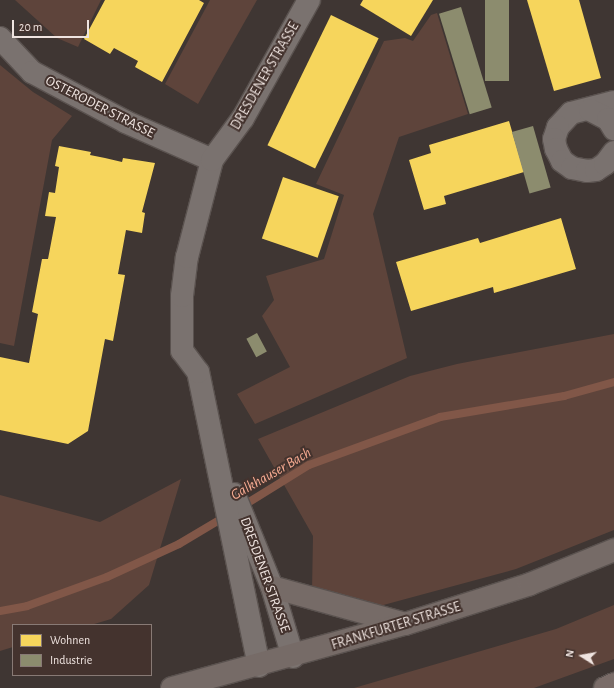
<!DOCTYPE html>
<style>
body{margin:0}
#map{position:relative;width:614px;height:688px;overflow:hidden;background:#3f3633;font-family:"Alegreya Sans",sans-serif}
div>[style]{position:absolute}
.green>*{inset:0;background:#5e443b}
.homes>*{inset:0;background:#f6d55c;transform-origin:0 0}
.industry>*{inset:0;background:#8c8c6e;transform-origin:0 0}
.stream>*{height:8px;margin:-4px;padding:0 4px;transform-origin:4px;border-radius:4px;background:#815748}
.roads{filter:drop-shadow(1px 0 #5a524f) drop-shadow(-1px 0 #5a524f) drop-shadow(0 1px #5a524f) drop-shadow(0 -1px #5a524f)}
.street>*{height:22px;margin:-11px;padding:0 11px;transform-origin:11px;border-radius:11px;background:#7a726f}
.primary>*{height:22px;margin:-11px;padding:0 11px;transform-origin:11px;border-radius:11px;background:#766b67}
.highway>*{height:22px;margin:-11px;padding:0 11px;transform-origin:11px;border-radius:11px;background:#7a6c68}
span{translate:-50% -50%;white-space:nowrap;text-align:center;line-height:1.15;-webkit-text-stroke:4px #44332e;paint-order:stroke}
.street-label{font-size:14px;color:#efe4e0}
.water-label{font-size:15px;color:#f7ab92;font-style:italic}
.legend{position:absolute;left:12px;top:624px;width:140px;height:52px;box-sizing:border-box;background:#44332e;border:1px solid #887a75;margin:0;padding:5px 7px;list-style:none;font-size:12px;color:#efe4e0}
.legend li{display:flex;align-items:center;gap:8px;height:20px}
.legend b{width:20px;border:1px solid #887a75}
.north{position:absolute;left:562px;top:636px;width:40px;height:40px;-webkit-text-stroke:3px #44332e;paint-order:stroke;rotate:281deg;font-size:11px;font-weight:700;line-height:16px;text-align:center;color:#efe4e0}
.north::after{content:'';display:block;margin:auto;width:14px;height:18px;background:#efe4e0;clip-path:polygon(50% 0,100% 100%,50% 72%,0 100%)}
.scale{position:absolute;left:12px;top:20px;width:77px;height:18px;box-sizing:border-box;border:2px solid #efe4e0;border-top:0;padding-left:5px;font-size:12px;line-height:14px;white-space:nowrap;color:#efe4e0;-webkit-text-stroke:3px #44332e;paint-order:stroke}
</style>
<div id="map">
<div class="green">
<i style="clip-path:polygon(15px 0,101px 0,78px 47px,57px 38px)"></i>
<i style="clip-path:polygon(210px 0,257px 0,198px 104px,165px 84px)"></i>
<i style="clip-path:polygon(437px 13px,468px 114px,399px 137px,373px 214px,407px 358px,255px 424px,237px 394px,290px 367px,262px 316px,274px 300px,266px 276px,324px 259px,344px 195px,316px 184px,384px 41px,405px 38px,413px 41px,431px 15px)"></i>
<i style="clip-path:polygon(0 65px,33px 92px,72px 116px,52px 140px,14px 346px,0 343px)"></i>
<i style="clip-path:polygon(614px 334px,614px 530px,516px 569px,376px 607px,312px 590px,313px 536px,258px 439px,410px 376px,457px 364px)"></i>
<i style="clip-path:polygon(181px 479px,149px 585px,111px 619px,91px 625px,13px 625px,13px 647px,0 651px,0 495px,100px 522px)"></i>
<i style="clip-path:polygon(614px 605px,614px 659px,534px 688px,354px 688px,556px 629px)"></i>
</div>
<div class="homes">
<i style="clip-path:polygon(105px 0,199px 0,204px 3px,162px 82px,135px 67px,138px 61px,114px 48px,110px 54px,84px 39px)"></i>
<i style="clip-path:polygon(363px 0,433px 0,411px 36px,360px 5px)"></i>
<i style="clip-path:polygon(527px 0,579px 0,601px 78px,554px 91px)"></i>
<i style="left:331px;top:15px;width:53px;height:145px;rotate:26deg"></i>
<i style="clip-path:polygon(509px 121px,524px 172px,444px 196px,446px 204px,424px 210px,409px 160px,431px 153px,429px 145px)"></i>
<i style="clip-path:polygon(59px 146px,91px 152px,90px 155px,105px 158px,122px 162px,123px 158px,155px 163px,142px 212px,145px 213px,142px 233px,126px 230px,118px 274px,125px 275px,113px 341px,105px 339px,88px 431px,68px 444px,0 430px,0 357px,29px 363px,38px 314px,32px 312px,42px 259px,48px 259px,56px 217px,45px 216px,49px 192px,55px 193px,59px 167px,55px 166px)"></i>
<i style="left:283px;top:177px;width:59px;height:65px;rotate:19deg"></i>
<i style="clip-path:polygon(561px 218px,576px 269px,494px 293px,493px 287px,411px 311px,396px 262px,478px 238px,480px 243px)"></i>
</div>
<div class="industry">
<i style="left:485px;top:0;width:24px;height:81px"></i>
<i style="left:461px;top:7px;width:105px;height:23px;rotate:73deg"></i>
<i style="left:533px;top:126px;width:64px;height:22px;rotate:74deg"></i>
<i style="left:257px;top:333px;width:21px;height:12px;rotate:62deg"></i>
</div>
<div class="stream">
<i style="left:241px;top:507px;width:80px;rotate:-31.7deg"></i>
<i style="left:309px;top:465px;width:140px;rotate:-20.1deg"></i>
<i style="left:440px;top:417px;width:126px;rotate:-9.6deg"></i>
<i style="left:564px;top:396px;width:52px;rotate:-15.6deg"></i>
<i style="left:0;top:611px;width:27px;rotate:-10deg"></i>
<i style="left:27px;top:606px;width:85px;rotate:-19.9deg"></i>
<i style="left:107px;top:577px;width:79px;rotate:-24.6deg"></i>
<i style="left:179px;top:544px;width:55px;rotate:-30.8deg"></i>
</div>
<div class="roads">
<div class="street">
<i style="left:0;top:38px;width:47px;rotate:46.7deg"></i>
<i style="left:32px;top:72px;width:106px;rotate:28deg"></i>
<i style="left:126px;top:122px;width:94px;rotate:23.8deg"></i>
<i style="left:614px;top:102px;width:44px;rotate:165.7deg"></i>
<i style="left:571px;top:113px;width:19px;rotate:133deg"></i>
<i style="left:558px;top:127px;width:13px;rotate:108deg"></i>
<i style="left:554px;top:139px;width:10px;rotate:79deg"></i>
<i style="left:556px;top:149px;width:13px;rotate:63deg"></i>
<i style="left:562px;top:161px;width:12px;rotate:35deg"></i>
<i style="left:572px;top:168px;width:15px;rotate:11deg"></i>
<i style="left:587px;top:171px;width:9px;rotate:-6deg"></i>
<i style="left:596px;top:170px;width:11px;rotate:-34deg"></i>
<i style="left:605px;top:164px;width:15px;rotate:-53deg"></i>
<i style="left:590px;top:110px;width:20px;rotate:27deg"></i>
<i style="left:608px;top:119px;width:12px;rotate:59deg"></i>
<i style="left:234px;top:494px;width:100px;rotate:67.8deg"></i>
<i style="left:272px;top:587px;width:73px;rotate:73.3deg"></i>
<i style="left:259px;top:666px;width:300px;rotate:-101.7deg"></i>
<i style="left:198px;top:372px;width:26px;rotate:-127deg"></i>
<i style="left:182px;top:351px;width:55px;rotate:-90deg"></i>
<i style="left:182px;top:296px;width:39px;rotate:-83deg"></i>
<i style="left:187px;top:257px;width:100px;rotate:-75.5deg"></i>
<i style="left:212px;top:160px;width:52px;rotate:-53.6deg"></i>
<i style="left:243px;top:118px;width:135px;rotate:-60.8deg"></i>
</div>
<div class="primary">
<i style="left:272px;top:587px;width:138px;rotate:15.5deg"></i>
<i style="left:172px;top:688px;width:242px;rotate:-15.4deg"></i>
<i style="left:405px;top:624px;width:131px;rotate:-17.7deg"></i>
<i style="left:530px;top:584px;width:91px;rotate:-22deg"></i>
</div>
<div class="highway">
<i style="left:605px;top:688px;width:10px;rotate:-24deg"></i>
</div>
</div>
<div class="street-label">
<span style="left:265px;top:76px;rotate:-60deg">DRESDENER STRASSE</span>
<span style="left:100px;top:107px;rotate:27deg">OSTERODER STRASSE</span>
<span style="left:265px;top:575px;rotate:70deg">DRESDENER STRASSE</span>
<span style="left:396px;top:626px;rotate:-17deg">FRANKFURTER STRASSE</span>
</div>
<div class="water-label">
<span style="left:271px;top:474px;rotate:-30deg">Galkhauser Bach</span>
</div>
<ul class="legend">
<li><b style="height:11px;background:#f6d55c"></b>Wohnen</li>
<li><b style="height:11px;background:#8c8c6e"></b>Industrie</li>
</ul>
<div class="north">N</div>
<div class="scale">20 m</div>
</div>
